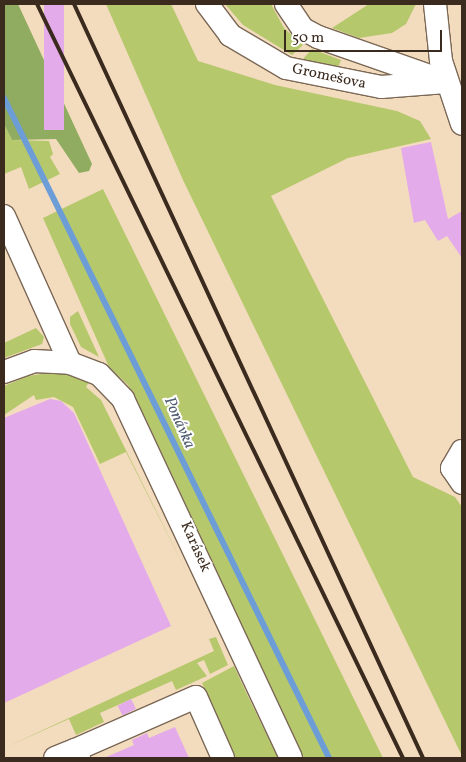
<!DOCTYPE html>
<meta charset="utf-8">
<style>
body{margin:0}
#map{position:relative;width:466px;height:762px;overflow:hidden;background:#f3dbbd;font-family:Vollkorn,serif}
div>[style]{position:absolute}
.green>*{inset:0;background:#b6c86c}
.forest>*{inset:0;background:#90ac60}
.stream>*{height:6px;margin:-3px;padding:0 3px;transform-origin:3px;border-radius:3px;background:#6d9dd7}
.building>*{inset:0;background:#e4abeb;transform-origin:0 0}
.roads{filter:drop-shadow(1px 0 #7b6856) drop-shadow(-1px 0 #7b6856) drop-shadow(0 1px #7b6856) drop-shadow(0 -1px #7b6856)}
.minor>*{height:22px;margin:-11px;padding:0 11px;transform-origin:11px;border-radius:11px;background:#fff}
.rail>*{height:4px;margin:-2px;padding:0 2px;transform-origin:2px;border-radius:2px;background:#3b2a1e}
span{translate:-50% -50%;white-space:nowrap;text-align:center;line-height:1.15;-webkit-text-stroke:4px #fff;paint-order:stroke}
.street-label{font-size:15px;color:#3b2a1e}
.water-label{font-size:16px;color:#525e71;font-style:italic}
.frame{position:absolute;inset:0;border:5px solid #3b2a1e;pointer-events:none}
.scale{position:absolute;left:284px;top:30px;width:158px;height:22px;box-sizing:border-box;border:2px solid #3b2a1e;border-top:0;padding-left:6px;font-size:15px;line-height:18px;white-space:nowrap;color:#3b2a1e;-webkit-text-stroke:4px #fff;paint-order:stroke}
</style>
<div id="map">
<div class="green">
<i style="clip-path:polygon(106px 4px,171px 4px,198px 61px,275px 85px,397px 111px,420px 121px,431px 139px,348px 158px,271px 196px,413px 477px,455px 497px,462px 507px,462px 756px,183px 180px)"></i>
<i style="clip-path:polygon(225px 4px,271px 4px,284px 28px,303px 45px,292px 55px,243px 25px)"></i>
<i style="clip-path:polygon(369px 4px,416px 4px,406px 24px,392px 33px,359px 38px,332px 28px)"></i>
<i style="clip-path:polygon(312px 49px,341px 60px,338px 68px,302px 60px)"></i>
<i style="clip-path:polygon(4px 124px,12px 140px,49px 141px,53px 154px,50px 157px,60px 174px,29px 189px,21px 167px,4px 174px)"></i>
<i style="clip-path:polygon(103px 189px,383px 758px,304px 758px,144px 415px,128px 385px,109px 367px,43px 218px)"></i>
<i style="clip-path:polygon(78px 311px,99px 357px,81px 347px,70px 324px,70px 317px)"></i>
<i style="clip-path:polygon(36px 328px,44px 337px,42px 344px,4px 358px,4px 343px)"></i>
<i style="clip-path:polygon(61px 371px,89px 382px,86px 387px,101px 400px,189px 577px,126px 452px,100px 464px,73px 407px,54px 397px,36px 400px,34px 395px,4px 415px,4px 386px,28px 376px)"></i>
<i style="clip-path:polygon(216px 637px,228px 665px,210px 674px,204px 660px,197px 663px,207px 676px,176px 690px,172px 681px,100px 713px,104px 722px,76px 735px,69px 719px,4px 748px,214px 651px,209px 639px)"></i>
<i style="clip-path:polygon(234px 666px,245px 690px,278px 758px,236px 758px,202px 683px)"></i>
</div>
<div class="forest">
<i style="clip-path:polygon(4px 4px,18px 4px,92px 164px,89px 171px,79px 173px,56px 139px,12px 140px,4px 124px)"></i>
</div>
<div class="stream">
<i style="left:4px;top:98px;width:736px;rotate:63.78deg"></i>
</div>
<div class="building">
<i style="left:44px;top:4px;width:20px;height:126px"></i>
<i style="clip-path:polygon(431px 142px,448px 219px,462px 211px,462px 258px,447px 236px,438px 241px,425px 220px,414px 223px,401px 148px)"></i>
<i style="clip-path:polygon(50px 399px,61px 401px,74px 413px,171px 626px,4px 703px,4px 418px)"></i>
<i style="left:131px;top:699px;width:11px;height:15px;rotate:63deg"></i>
<i style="clip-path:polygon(175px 727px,189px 758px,104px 758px,134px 745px,132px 740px,147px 733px,149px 738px)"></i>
</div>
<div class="roads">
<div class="minor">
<i style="left:207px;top:4px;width:39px;rotate:53deg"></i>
<i style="left:230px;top:35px;width:65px;rotate:30.5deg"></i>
<i style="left:286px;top:68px;width:97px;rotate:11.3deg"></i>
<i style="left:381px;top:87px;width:65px;rotate:-4.4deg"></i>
<i style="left:286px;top:4px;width:30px;rotate:56deg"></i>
<i style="left:303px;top:29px;width:17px;rotate:28deg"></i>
<i style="left:318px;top:37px;width:127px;rotate:19.3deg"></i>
<i style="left:435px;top:4px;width:57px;rotate:84deg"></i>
<i style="left:441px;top:61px;width:66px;rotate:71.6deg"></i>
<i style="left:4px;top:216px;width:161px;rotate:65.8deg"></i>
<i style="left:4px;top:372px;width:32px;rotate:-20deg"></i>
<i style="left:34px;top:361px;width:36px;rotate:3deg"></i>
<i style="left:70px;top:363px;width:31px;rotate:21deg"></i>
<i style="left:99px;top:374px;width:35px;rotate:46deg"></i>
<i style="left:123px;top:399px;width:396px;rotate:64.9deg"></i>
<i style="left:462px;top:451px;width:20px;rotate:120deg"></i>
<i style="left:452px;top:468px;width:18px;rotate:56deg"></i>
<i style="left:75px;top:750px;width:132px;rotate:-23.7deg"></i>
<i style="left:196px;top:697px;width:67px;rotate:66.1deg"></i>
<i style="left:55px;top:758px;width:22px;rotate:-22deg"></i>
<i style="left:75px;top:750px;width:9px;rotate:63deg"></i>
</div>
</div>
<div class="rail">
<i style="left:37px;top:4px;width:838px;rotate:64.11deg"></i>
<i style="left:74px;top:4px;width:831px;rotate:65.16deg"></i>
</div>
<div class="street-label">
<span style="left:329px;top:77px;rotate:12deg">Gromešova</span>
<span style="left:195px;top:547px;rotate:66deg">Karásek</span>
</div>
<div class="water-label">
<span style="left:179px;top:423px;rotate:66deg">Ponávka</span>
</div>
<div class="frame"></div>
<div class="scale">50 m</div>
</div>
